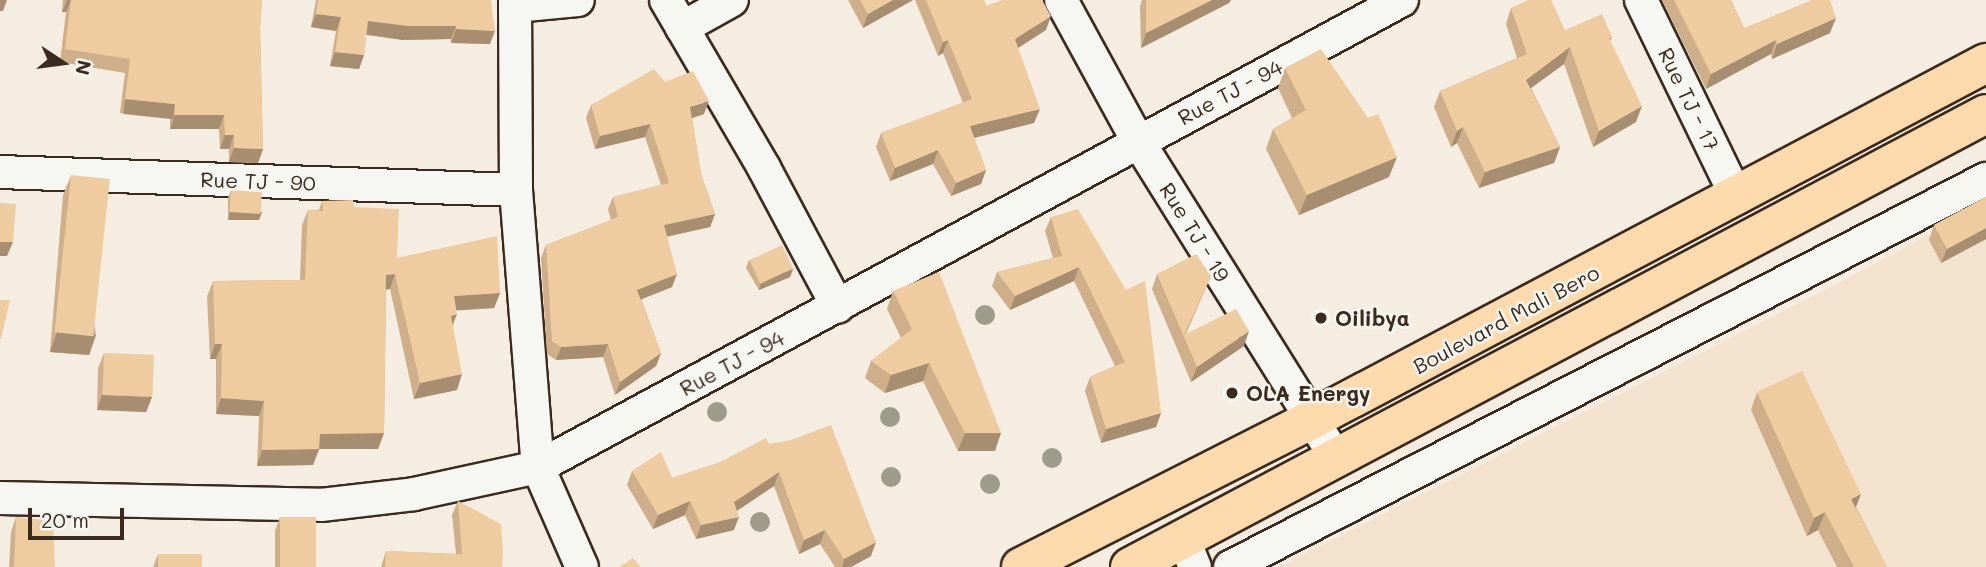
<!DOCTYPE html>
<style>
body{margin:0}
#map{position:relative;width:1986px;height:567px;overflow:hidden;background:#f5ede2;font-family:Mali,sans-serif}
div>[style]{position:absolute}
.built>*{inset:0;background:#f3e3ce}
.roads{filter:drop-shadow(2px 0 #3b2a1e) drop-shadow(-2px 0 #3b2a1e) drop-shadow(0 2px #3b2a1e) drop-shadow(0 -2px #3b2a1e)}
.minor>*{height:32px;margin:-16px;padding:0 16px;transform-origin:16px;border-radius:16px;background:#f6f6f2}
.primary>*{height:38px;margin:-19px;padding:0 19px;transform-origin:19px;border-radius:19px;background:#fedbac}
.trees>*{width:20px;height:20px;margin:-10px;border-radius:50%;background:#9d9c8b}
.wall>*{inset:0;background:#ceaf8a}
.shaded-wall>*{inset:0;background:#a78e70;transform-origin:0 0}
.building>*{inset:0;background:#efcba0;transform-origin:0 0}
.dots>*{width:19px;height:19px;translate:-50% -50%;box-sizing:border-box;border:4px solid #f6f6f2;border-radius:50%}
span{translate:-50% -50%;white-space:nowrap;text-align:center;line-height:1.15;-webkit-text-stroke:5px #f6f6f2;paint-order:stroke}
.street-label{font-size:21px;color:#3b2a1e}
.poi-label{font-size:21px;color:#3b2a1e;font-weight:700}
.left{translate:0 -50%;text-align:left}
.north{position:absolute;left:28px;top:28px;width:70px;height:70px;-webkit-text-stroke:5px #f6f6f2;paint-order:stroke;rotate:103deg;font-size:19px;font-weight:700;line-height:28px;text-align:center;color:#3b2a1e}
.north::after{content:'';display:block;margin:auto;width:24px;height:32px;background:#3b2a1e;clip-path:polygon(50% 0,100% 100%,50% 72%,0 100%)}
.scale{position:absolute;left:28px;top:508px;width:96px;height:32px;box-sizing:border-box;border:4px solid #3b2a1e;border-top:0;padding-left:9px;font-size:21px;line-height:24px;white-space:nowrap;color:#3b2a1e;-webkit-text-stroke:5px #f6f6f2;paint-order:stroke}
</style>
<div id="map">
<div class="built">
<i style="clip-path:polygon(1986px 204px,1986px 567px,1279px 567px,1825px 290px)"></i>
</div>
<div class="roads">
<div class="minor">
<i style="left:515px;top:0;width:190px;rotate:89.7deg"></i>
<i style="left:516px;top:190px;width:278px;rotate:85.5deg"></i>
<i style="left:538px;top:467px;width:109px;rotate:66.3deg"></i>
<i style="left:666px;top:0;width:194px;rotate:59.7deg"></i>
<i style="left:764px;top:168px;width:157px;rotate:62deg"></i>
<i style="left:1061px;top:0;width:161px;rotate:61.4deg"></i>
<i style="left:1138px;top:141px;width:375px;rotate:58deg"></i>
<i style="left:1641px;top:0;width:220px;rotate:64.1deg"></i>
<i style="left:515px;top:6px;width:63px;rotate:-5.4deg"></i>
<i style="left:682px;top:28px;width:57px;rotate:-29.2deg"></i>
<i style="left:0;top:172px;width:516px;rotate:2deg"></i>
<i style="left:0;top:498px;width:321px;rotate:1.2deg"></i>
<i style="left:321px;top:505px;width:94px;rotate:-6.7deg"></i>
<i style="left:414px;top:494px;width:127px;rotate:-12.3deg"></i>
<i style="left:538px;top:467px;width:982px;rotate:-28.39deg"></i>
<i style="left:1184px;top:540px;width:29px;rotate:68deg"></i>
<i style="left:1230px;top:567px;width:850px;rotate:-27.17deg"></i>
</div>
<div class="primary">
<i style="left:1021px;top:567px;width:325px;rotate:-26.9deg"></i>
<i style="left:1311px;top:420px;width:764px;rotate:-27.87deg"></i>
<i style="left:1130px;top:567px;width:968px;rotate:-27.89deg"></i>
</div>
</div>
<div class="trees">
<i style="left:985px;top:315px"></i>
<i style="left:717px;top:412px"></i>
<i style="left:890px;top:417px"></i>
<i style="left:1052px;top:458px"></i>
<i style="left:891px;top:477px"></i>
<i style="left:990px;top:484px"></i>
<i style="left:760px;top:522px"></i>
</div>
<div class="wall">
<i style="clip-path:polygon(63px 0,262px 0,260px 28px,263px 149px,258px 163px,229px 162px,229px 149px,220px 149px,219px 129px,170px 129px,170px 118px,120px 113px,125px 73px,60px 62px,66px 12px,62px 12px)"></i>
<i style="clip-path:polygon(316px 0,491px 0,490px 44px,451px 43px,451px 39px,403px 40px,366px 35px,364px 55px,359px 69px,330px 66px,336px 31px,311px 27px)"></i>
<i style="clip-path:polygon(848px 0,913px 0,863px 28px)"></i>
<i style="clip-path:polygon(915px 0,984px 0,986px 6px,1046px 30px,1018px 48px,1034px 123px,974px 138px,986px 170px,981px 184px,951px 196px,933px 164px,890px 181px,876px 147px,881px 133px,963px 103px,943px 53px,938px 56px)"></i>
<i style="clip-path:polygon(1142px 0,1231px 0,1229px 3px,1141px 48px,1140px 6px)"></i>
<i style="clip-path:polygon(1662px 0,1731px 0,1744px 28px,1830px 33px,1772px 59px,1771px 54px,1706px 89px)"></i>
<i style="clip-path:polygon(1511px 8px,1565px 30px,1612px 37px,1610px 41px,1636px 122px,1593px 147px,1564px 64px,1531px 88px,1560px 147px,1554px 163px,1479px 188px,1457px 143px,1451px 147px,1434px 107px,1440px 91px,1517px 58px,1506px 24px)"></i>
<i style="clip-path:polygon(1285px 68px,1389px 177px,1299px 215px,1266px 149px,1273px 129px,1292px 118px,1278px 88px)"></i>
<i style="clip-path:polygon(665px 82px,704px 114px,692px 118px,701px 174px,715px 214px,710px 227px,667px 237px,672px 287px,641px 299px,661px 353px,656px 366px,615px 395px,603px 357px,556px 360px,547px 354px,541px 258px,546px 245px,611px 220px,608px 209px,613px 197px,661px 185px,645px 137px,595px 149px,586px 118px,591px 105px)"></i>
<i style="clip-path:polygon(71px 175px,96px 335px,89px 355px,50px 352px,63px 195px)"></i>
<i style="clip-path:polygon(231px 190px,262px 212px,259px 220px,228px 220px,228px 198px)"></i>
<i style="clip-path:polygon(1986px 197px,1986px 239px,1941px 263px,1929px 240px,1934px 225px)"></i>
<i style="clip-path:polygon(322px 201px,354px 207px,397px 258px,500px 293px,494px 308px,456px 310px,453px 326px,457px 390px,414px 399px,390px 289px,386px 290px,384px 433px,378px 449px,319px 449px,313px 465px,257px 466px,259px 416px,216px 414px,216px 359px,210px 359px,207px 297px,213px 281px,300px 280px,302px 225px,308px 210px,319px 210px)"></i>
<i style="clip-path:polygon(1051px 217px,1161px 413px,1156px 427px,1101px 443px,1085px 391px,1090px 377px,1115px 366px,1074px 281px,1010px 310px,992px 286px,997px 272px,1053px 258px,1045px 231px)"></i>
<i style="clip-path:polygon(749px 260px,793px 269px,790px 277px,759px 290px,746px 268px)"></i>
<i style="clip-path:polygon(1157px 274px,1211px 276px,1186px 334px,1244px 346px,1191px 382px,1152px 289px)"></i>
<i style="clip-path:polygon(893px 291px,995px 451px,958px 451px,923px 381px,885px 393px,865px 378px,871px 361px,901px 338px,887px 309px)"></i>
<i style="clip-path:polygon(104px 353px,152px 397px,146px 412px,97px 410px,98px 368px)"></i>
<i style="clip-path:polygon(1757px 392px,1856px 507px,1887px 567px,1837px 567px,1818px 530px,1807px 536px,1751px 410px)"></i>
<i style="clip-path:polygon(769px 444px,871px 556px,851px 567px,835px 567px,820px 544px,799px 554px,774px 486px,737px 511px,734px 530px,696px 539px,685px 515px,653px 529px,627px 485px,632px 471px,672px 478px,718px 463px)"></i>
<i style="clip-path:polygon(458px 501px,502px 567px,381px 567px,386px 551px,456px 554px,452px 515px)"></i>
<i style="clip-path:polygon(16px 517px,55px 567px,9px 567px,11px 532px)"></i>
<i style="clip-path:polygon(280px 517px,315px 567px,275px 567px,275px 531px)"></i>
<i style="clip-path:polygon(158px 554px,202px 567px,153px 567px)"></i>
</div>
<div class="shaded-wall">
<i style="clip-path:polygon(0 0,7px 0,3px 11px,0 11px)"></i>
<i style="clip-path:polygon(67px 0,71px 0,66px 12px,62px 12px)"></i>
<i style="clip-path:polygon(893px 0,913px 0,863px 28px,868px 14px)"></i>
<i style="clip-path:polygon(1212px 0,1231px 0,1229px 3px,1141px 48px,1146px 33px)"></i>
<i style="clip-path:polygon(316px 14px,341px 17px,336px 31px,311px 27px)"></i>
<i style="clip-path:polygon(1051px 16px,1046px 30px,1010px 53px,1015px 39px)"></i>
<i style="clip-path:polygon(1836px 18px,1830px 33px,1772px 59px,1777px 44px)"></i>
<i style="clip-path:polygon(368px 21px,456px 26px,451px 39px,403px 40px,363px 34px)"></i>
<i style="clip-path:polygon(456px 29px,495px 31px,490px 44px,451px 43px)"></i>
<i style="clip-path:polygon(948px 40px,943px 53px,938px 56px,943px 42px)"></i>
<i style="clip-path:polygon(1776px 40px,1771px 54px,1706px 89px,1711px 74px)"></i>
<i style="clip-path:polygon(1570px 47px,1564px 64px,1520px 96px,1526px 80px)"></i>
<i style="clip-path:polygon(335px 52px,364px 55px,359px 69px,330px 66px)"></i>
<i style="left:125px;top:99px;width:50px;height:15px;rotate:6deg"></i>
<i style="clip-path:polygon(709px 101px,704px 114px,686px 120px,690px 107px)"></i>
<i style="clip-path:polygon(1642px 106px,1636px 122px,1593px 147px,1599px 131px)"></i>
<i style="clip-path:polygon(1040px 109px,1034px 123px,965px 140px,970px 126px)"></i>
<i style="clip-path:polygon(175px 115px,224px 115px,219px 129px,170px 129px)"></i>
<i style="clip-path:polygon(650px 124px,645px 137px,595px 149px,600px 136px)"></i>
<i style="clip-path:polygon(1463px 127px,1457px 143px,1451px 147px,1457px 131px)"></i>
<i style="clip-path:polygon(225px 135px,234px 135px,229px 149px,220px 149px)"></i>
<i style="clip-path:polygon(1560px 147px,1554px 163px,1479px 188px,1485px 172px)"></i>
<i style="clip-path:polygon(234px 148px,263px 149px,258px 163px,229px 162px)"></i>
<i style="clip-path:polygon(938px 150px,933px 164px,890px 181px,895px 168px)"></i>
<i style="clip-path:polygon(1397px 157px,1389px 177px,1299px 215px,1307px 195px)"></i>
<i style="clip-path:polygon(986px 170px,981px 184px,951px 196px,956px 183px)"></i>
<i style="clip-path:polygon(230px 212px,262px 212px,259px 220px,228px 220px)"></i>
<i style="clip-path:polygon(715px 214px,710px 227px,659px 238px,664px 225px)"></i>
<i style="clip-path:polygon(1986px 228px,1986px 239px,1941px 263px,1947px 249px)"></i>
<i style="clip-path:polygon(0 242px,13px 242px,7px 256px,0 256px)"></i>
<i style="clip-path:polygon(1079px 267px,1074px 281px,1010px 310px,1015px 296px)"></i>
<i style="clip-path:polygon(793px 269px,790px 277px,759px 290px,761px 282px)"></i>
<i style="clip-path:polygon(395px 274px,390px 289px,381px 290px,386px 275px)"></i>
<i style="clip-path:polygon(677px 274px,672px 287px,632px 303px,637px 290px)"></i>
<i style="clip-path:polygon(500px 293px,494px 308px,448px 311px,454px 296px)"></i>
<i style="clip-path:polygon(457px 314px,451px 329px,451px 316px)"></i>
<i style="clip-path:polygon(1249px 331px,1244px 346px,1191px 382px,1197px 367px)"></i>
<i style="clip-path:polygon(57px 332px,96px 335px,89px 355px,50px 352px)"></i>
<i style="clip-path:polygon(215px 344px,222px 344px,216px 359px,210px 359px)"></i>
<i style="clip-path:polygon(608px 344px,603px 357px,556px 360px,561px 347px)"></i>
<i style="clip-path:polygon(661px 353px,656px 366px,615px 395px,620px 382px)"></i>
<i style="clip-path:polygon(929px 363px,923px 381px,885px 393px,891px 375px)"></i>
<i style="clip-path:polygon(462px 374px,457px 390px,414px 399px,420px 383px)"></i>
<i style="clip-path:polygon(102px 395px,152px 397px,146px 412px,97px 410px)"></i>
<i style="clip-path:polygon(221px 398px,264px 401px,259px 416px,216px 414px)"></i>
<i style="clip-path:polygon(1161px 413px,1156px 427px,1101px 443px,1106px 429px)"></i>
<i style="clip-path:polygon(384px 433px,378px 449px,314px 449px,320px 434px)"></i>
<i style="clip-path:polygon(965px 433px,1001px 433px,995px 451px,958px 451px)"></i>
<i style="clip-path:polygon(319px 449px,313px 465px,257px 466px,262px 450px)"></i>
<i style="clip-path:polygon(779px 472px,774px 486px,729px 516px,734px 502px)"></i>
<i style="clip-path:polygon(1861px 494px,1854px 512px,1851px 499px)"></i>
<i style="clip-path:polygon(690px 501px,685px 515px,653px 529px,658px 515px)"></i>
<i style="clip-path:polygon(1825px 512px,1818px 530px,1807px 536px,1814px 518px)"></i>
<i style="clip-path:polygon(739px 517px,734px 530px,696px 539px,701px 525px)"></i>
<i style="clip-path:polygon(825px 530px,820px 544px,799px 554px,804px 540px)"></i>
<i style="clip-path:polygon(876px 542px,871px 556px,851px 567px,842px 567px,844px 559px)"></i>
</div>
<div class="building">
<i style="clip-path:polygon(71px 0,262px 0,260px 28px,263px 149px,234px 148px,234px 135px,225px 135px,224px 115px,175px 115px,175px 104px,125px 99px,130px 59px,65px 49px)"></i>
<i style="clip-path:polygon(318px 0,491px 0,495px 31px,456px 29px,456px 26px,408px 26px,368px 21px,364px 55px,335px 52px,341px 17px,316px 14px)"></i>
<i style="clip-path:polygon(860px 0,893px 0,868px 14px)"></i>
<i style="clip-path:polygon(926px 0,984px 0,986px 6px,1002px 0,1042px 0,1051px 16px,1015px 39px,1040px 109px,970px 126px,986px 170px,956px 183px,938px 150px,895px 168px,881px 133px,972px 99px,948px 40px,943px 42px)"></i>
<i style="clip-path:polygon(1146px 0,1212px 0,1146px 33px)"></i>
<i style="clip-path:polygon(1528px 0,1551px 0,1565px 30px,1602px 14px,1612px 37px,1609px 38px,1642px 106px,1599px 131px,1570px 47px,1526px 80px,1560px 147px,1485px 172px,1463px 127px,1457px 131px,1440px 91px,1527px 54px,1511px 8px)"></i>
<i style="clip-path:polygon(1674px 0,1731px 0,1744px 28px,1812px 0,1830px 0,1836px 18px,1777px 44px,1776px 40px,1711px 74px)"></i>
<i style="clip-path:polygon(1321px 49px,1368px 118px,1378px 114px,1397px 157px,1307px 195px,1273px 129px,1306px 110px,1285px 68px)"></i>
<i style="clip-path:polygon(654px 69px,665px 82px,693px 71px,709px 101px,690px 107px,701px 174px,715px 214px,664px 225px,677px 274px,637px 290px,661px 353px,620px 382px,608px 344px,561px 347px,552px 341px,546px 245px,618px 217px,613px 197px,669px 183px,650px 124px,600px 136px,591px 105px)"></i>
<i style="left:71px;top:175px;width:39px;height:158px;rotate:6deg"></i>
<i style="left:231px;top:190px;width:31px;height:22px;rotate:4deg"></i>
<i style="clip-path:polygon(1986px 197px,1986px 228px,1947px 249px,1934px 225px)"></i>
<i style="clip-path:polygon(353px 200px,354px 207px,399px 209px,397px 258px,497px 236px,500px 293px,454px 296px,457px 314px,451px 316px,462px 374px,420px 383px,395px 274px,386px 275px,384px 433px,320px 434px,319px 449px,262px 450px,264px 401px,221px 398px,222px 344px,215px 344px,213px 281px,305px 280px,308px 210px,323px 211px,322px 201px)"></i>
<i style="clip-path:polygon(0 203px,16px 204px,13px 242px,0 242px)"></i>
<i style="clip-path:polygon(1078px 209px,1126px 290px,1145px 281px,1161px 413px,1106px 429px,1090px 377px,1125px 362px,1079px 267px,1015px 296px,997px 272px,1062px 256px,1051px 217px)"></i>
<i style="left:782px;top:245px;width:26px;height:36px;rotate:65deg"></i>
<i style="clip-path:polygon(1196px 254px,1211px 276px,1184px 335px,1236px 309px,1249px 331px,1197px 367px,1157px 274px)"></i>
<i style="clip-path:polygon(939px 272px,1001px 433px,965px 433px,929px 363px,891px 375px,871px 361px,912px 329px,893px 291px)"></i>
<i style="clip-path:polygon(0 300px,10px 300px,1px 339px,0 339px)"></i>
<i style="left:104px;top:353px;width:50px;height:42px;rotate:2deg"></i>
<i style="clip-path:polygon(1802px 371px,1861px 494px,1851px 499px,1887px 567px,1854px 567px,1825px 512px,1814px 518px,1757px 392px)"></i>
<i style="clip-path:polygon(831px 425px,876px 542px,844px 559px,825px 530px,804px 540px,779px 472px,734px 502px,739px 517px,701px 525px,690px 501px,658px 515px,632px 471px,661px 452px,672px 478px,718px 463px,766px 438px,769px 444px,791px 440px)"></i>
<i style="clip-path:polygon(458px 501px,501px 524px,503px 551px,502px 567px,385px 567px,386px 551px,462px 554px)"></i>
<i style="clip-path:polygon(16px 517px,53px 521px,55px 567px,14px 567px)"></i>
<i style="left:280px;top:517px;width:36px;height:50px"></i>
<i style="left:158px;top:554px;width:44px;height:13px"></i>
<i style="clip-path:polygon(633px 558px,641px 567px,619px 567px)"></i>
</div>
<div class="dots">
<i style="left:1321px;top:318px;background:#3b2a1e"></i>
<i style="left:1232px;top:393px;background:#3b2a1e"></i>
</div>
<div class="street-label">
<span style="left:1230px;top:92px;rotate:-28deg">Rue TJ - 94</span>
<span style="left:1689px;top:99px;rotate:64deg">Rue TJ - 17</span>
<span style="left:258px;top:181px;rotate:2deg">Rue TJ - 90</span>
<span style="left:1195px;top:232px;rotate:58deg">Rue TJ - 19</span>
<span style="left:1506px;top:319px;rotate:-28deg">Boulevard Mali Bero</span>
<span style="left:732px;top:363px;rotate:-28deg">Rue TJ - 94</span>
</div>
<div class="poi-label">
<span class="left" style="left:1335px;top:318px">Oilibya</span>
<span class="left" style="left:1246px;top:393px">OLA Energy</span>
</div>
<div class="north">N</div>
<div class="scale">20 m</div>
</div>
